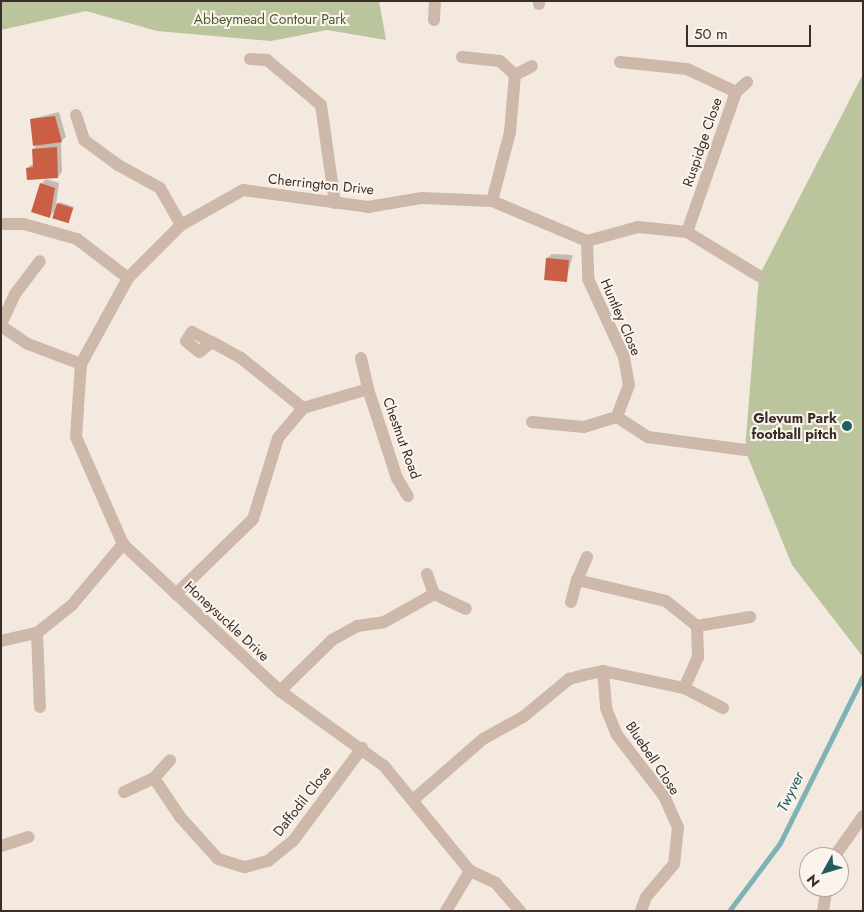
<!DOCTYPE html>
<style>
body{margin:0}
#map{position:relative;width:864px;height:912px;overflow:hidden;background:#f4e9df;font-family:Jost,sans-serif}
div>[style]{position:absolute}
.green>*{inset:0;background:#bac59e}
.shadow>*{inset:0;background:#0003}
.stream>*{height:5px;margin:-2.5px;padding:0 2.5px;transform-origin:2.5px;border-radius:2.5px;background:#7db3b2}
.building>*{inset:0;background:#cb5f46;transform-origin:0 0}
.street>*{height:12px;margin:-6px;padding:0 6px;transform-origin:6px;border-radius:6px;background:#cdb8aa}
.dots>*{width:14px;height:14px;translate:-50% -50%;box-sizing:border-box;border:2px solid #fbf4ed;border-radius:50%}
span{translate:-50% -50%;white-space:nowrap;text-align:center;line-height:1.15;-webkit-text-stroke:4px #fbf4ed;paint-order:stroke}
.park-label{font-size:14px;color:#4c5a2c}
.street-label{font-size:14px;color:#3b2e2a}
.poi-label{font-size:14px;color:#3b2e2a;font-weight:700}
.right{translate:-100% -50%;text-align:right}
.water-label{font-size:15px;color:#1d5e5f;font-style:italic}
.frame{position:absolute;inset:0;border:2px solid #3b2e2a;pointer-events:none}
.north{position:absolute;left:799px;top:847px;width:50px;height:50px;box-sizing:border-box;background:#fbf4ed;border:1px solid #aea59f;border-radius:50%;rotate:231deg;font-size:14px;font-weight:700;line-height:20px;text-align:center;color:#3b2e2a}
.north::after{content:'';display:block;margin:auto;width:18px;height:22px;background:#1d5e5f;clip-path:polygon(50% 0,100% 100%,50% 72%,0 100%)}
.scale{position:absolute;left:686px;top:25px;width:125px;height:22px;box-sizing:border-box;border:2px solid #3b2e2a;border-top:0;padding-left:6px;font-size:15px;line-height:18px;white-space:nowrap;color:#3b2e2a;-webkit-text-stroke:4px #fbf4ed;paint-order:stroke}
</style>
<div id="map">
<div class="green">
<i style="clip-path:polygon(1px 1px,379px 1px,386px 40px,327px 30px,271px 41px,157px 31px,86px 11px,1px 30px)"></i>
<i style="clip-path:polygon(863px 74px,863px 657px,792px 565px,745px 450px,759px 276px)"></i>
</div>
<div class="shadow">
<i style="clip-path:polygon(59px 112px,66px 137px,61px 141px,62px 172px,58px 177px,27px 168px,34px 163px,33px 149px,38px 144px,31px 119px)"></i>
<i style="clip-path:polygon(46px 179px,59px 183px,55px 211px,50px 216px,41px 184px)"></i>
<i style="clip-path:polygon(60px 202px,74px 207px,67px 222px,58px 204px)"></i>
<i style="clip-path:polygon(552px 254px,573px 255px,566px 280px,547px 258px)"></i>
</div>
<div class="stream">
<i style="left:729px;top:911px;width:85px;rotate:-53.1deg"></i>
<i style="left:780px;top:843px;width:186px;rotate:-63.6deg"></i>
</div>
<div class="building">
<i style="clip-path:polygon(55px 116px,62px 142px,33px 146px,30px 119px)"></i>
<i style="clip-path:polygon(57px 147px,58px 178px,27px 180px,26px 168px,33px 167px,32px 149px)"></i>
<i style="clip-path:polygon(40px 183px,55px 188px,50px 218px,31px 212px)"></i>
<i style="left:57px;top:203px;width:17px;height:16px;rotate:17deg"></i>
<i style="left:546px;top:258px;width:23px;height:22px;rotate:5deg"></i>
</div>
<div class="street">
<i style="left:539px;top:1px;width:3px;rotate:90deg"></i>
<i style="left:434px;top:20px;width:19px;rotate:-87deg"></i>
<i style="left:462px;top:57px;width:38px;rotate:6deg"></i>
<i style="left:500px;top:61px;width:21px;rotate:43deg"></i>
<i style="left:515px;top:75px;width:57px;rotate:95deg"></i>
<i style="left:510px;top:132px;width:71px;rotate:104.6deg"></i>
<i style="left:250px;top:59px;width:17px;rotate:3deg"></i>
<i style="left:267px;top:60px;width:70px;rotate:39.8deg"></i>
<i style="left:321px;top:105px;width:99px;rotate:81.9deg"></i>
<i style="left:620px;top:62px;width:67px;rotate:6deg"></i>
<i style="left:687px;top:69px;width:54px;rotate:25.1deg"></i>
<i style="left:736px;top:92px;width:148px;rotate:109.3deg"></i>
<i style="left:515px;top:75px;width:19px;rotate:-28deg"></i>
<i style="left:736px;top:92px;width:15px;rotate:-42deg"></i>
<i style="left:76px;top:115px;width:26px;rotate:72deg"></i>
<i style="left:84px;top:140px;width:42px;rotate:36.3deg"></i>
<i style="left:118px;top:165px;width:48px;rotate:28.7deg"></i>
<i style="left:160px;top:188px;width:43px;rotate:60.4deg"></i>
<i style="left:1px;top:224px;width:23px"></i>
<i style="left:24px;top:224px;width:55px;rotate:15.8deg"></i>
<i style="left:77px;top:239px;width:64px;rotate:37.4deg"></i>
<i style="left:587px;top:241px;width:38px;rotate:88deg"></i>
<i style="left:588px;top:279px;width:86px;rotate:65.2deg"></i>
<i style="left:624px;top:357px;width:28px;rotate:80deg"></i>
<i style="left:629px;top:385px;width:34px;rotate:111deg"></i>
<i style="left:617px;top:417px;width:37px;rotate:33deg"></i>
<i style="left:648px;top:437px;width:98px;rotate:7.6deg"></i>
<i style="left:1px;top:324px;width:33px;rotate:-65deg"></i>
<i style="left:15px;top:294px;width:41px;rotate:-52.9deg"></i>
<i style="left:1px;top:326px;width:32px;rotate:34deg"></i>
<i style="left:28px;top:344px;width:57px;rotate:20.7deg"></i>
<i style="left:212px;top:342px;width:16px;rotate:142deg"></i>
<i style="left:199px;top:352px;width:17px;rotate:-140deg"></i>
<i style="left:186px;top:341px;width:11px;rotate:-56deg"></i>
<i style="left:192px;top:332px;width:22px;rotate:27deg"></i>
<i style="left:212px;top:342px;width:33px;rotate:29deg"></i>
<i style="left:241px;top:358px;width:80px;rotate:38.9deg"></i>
<i style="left:361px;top:358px;width:32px;rotate:77deg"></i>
<i style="left:532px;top:422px;width:52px;rotate:5.5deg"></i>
<i style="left:584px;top:427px;width:34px;rotate:-17deg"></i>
<i style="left:587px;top:557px;width:25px;rotate:113deg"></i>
<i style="left:577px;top:580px;width:91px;rotate:13.3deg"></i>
<i style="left:666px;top:601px;width:40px;rotate:39deg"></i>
<i style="left:697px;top:626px;width:31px;rotate:88deg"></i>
<i style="left:698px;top:657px;width:34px;rotate:114deg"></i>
<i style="left:427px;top:574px;width:21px;rotate:71deg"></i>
<i style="left:176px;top:594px;width:107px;rotate:-44.2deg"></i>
<i style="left:253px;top:519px;width:85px;rotate:-72.8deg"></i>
<i style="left:278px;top:438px;width:39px;rotate:-50deg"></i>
<i style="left:303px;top:408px;width:68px;rotate:-16.3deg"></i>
<i style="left:368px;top:389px;width:94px;rotate:72deg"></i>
<i style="left:397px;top:478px;width:21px;rotate:59deg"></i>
<i style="left:571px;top:602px;width:23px;rotate:-75deg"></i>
<i style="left:697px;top:626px;width:54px;rotate:-9.6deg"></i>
<i style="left:37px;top:633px;width:74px;rotate:87.7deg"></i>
<i style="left:1px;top:641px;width:37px;rotate:-13deg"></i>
<i style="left:37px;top:633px;width:45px;rotate:-38.7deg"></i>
<i style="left:72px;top:605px;width:80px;rotate:-50.1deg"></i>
<i style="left:603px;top:671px;width:37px;rotate:85deg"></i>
<i style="left:606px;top:708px;width:29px;rotate:68deg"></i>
<i style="left:617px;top:735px;width:77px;rotate:52.4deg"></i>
<i style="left:664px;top:796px;width:34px;rotate:66deg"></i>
<i style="left:678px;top:827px;width:37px;rotate:96deg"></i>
<i style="left:674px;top:864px;width:43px;rotate:130.3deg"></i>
<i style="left:646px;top:897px;width:15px;rotate:110deg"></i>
<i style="left:280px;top:691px;width:73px;rotate:-44.4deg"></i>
<i style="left:332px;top:640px;width:29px;rotate:-29deg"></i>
<i style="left:357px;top:626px;width:27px;rotate:-8deg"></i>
<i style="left:384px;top:622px;width:57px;rotate:-29.2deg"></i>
<i style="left:434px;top:594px;width:35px;rotate:25deg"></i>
<i style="left:154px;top:778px;width:24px;rotate:-48deg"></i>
<i style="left:124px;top:792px;width:33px;rotate:-25deg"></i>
<i style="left:154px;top:778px;width:48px;rotate:56deg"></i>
<i style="left:181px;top:818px;width:55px;rotate:47.9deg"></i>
<i style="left:218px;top:859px;width:28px;rotate:17deg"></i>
<i style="left:245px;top:867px;width:24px;rotate:-15deg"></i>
<i style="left:268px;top:861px;width:32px;rotate:-39deg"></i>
<i style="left:293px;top:841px;width:116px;rotate:-53.4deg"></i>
<i style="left:414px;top:799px;width:91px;rotate:-41deg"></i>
<i style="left:483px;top:739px;width:46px;rotate:-28.8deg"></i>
<i style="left:523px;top:717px;width:60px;rotate:-39.6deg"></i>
<i style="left:569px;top:679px;width:16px;rotate:-15deg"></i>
<i style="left:584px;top:675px;width:19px;rotate:-12deg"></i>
<i style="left:603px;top:671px;width:83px;rotate:11.9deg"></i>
<i style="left:684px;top:688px;width:44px;rotate:27.1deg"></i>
<i style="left:1px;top:846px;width:29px;rotate:-18deg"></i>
<i style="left:834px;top:857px;width:50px;rotate:-54.7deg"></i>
<i style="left:446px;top:911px;width:47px;rotate:-59deg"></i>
<i style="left:520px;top:911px;width:37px;rotate:-131deg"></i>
<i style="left:496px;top:883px;width:29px;rotate:-155deg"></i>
<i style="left:470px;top:871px;width:136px;rotate:-129.3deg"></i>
<i style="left:384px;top:766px;width:128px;rotate:-144.2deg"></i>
<i style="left:280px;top:691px;width:215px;rotate:-136.9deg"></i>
<i style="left:123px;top:544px;width:117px;rotate:-113.7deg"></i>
<i style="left:76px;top:437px;width:73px;rotate:-86.1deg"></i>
<i style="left:81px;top:364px;width:98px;rotate:-61.3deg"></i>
<i style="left:128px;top:278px;width:75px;rotate:-45deg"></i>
<i style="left:181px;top:225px;width:71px;rotate:-29.4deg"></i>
<i style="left:243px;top:190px;width:126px;rotate:7.7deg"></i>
<i style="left:368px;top:207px;width:55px;rotate:-9.5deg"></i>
<i style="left:422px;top:198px;width:70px;rotate:2.5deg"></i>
<i style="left:492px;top:201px;width:103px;rotate:22.8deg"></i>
<i style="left:587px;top:241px;width:53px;rotate:-15.4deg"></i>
<i style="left:638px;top:227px;width:49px;rotate:5.8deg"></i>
<i style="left:687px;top:232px;width:84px;rotate:31.4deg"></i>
<i style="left:823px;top:911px;width:24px;rotate:-81deg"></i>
</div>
<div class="dots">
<i style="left:847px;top:426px;background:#1d5e5f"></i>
</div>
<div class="park-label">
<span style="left:270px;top:19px">Abbeymead Contour Park</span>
</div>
<div class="street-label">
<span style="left:702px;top:142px;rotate:-71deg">Ruspidge Close</span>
<span style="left:321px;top:184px;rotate:6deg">Cherrington Drive</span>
<span style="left:621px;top:317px;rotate:67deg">Huntley Close</span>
<span style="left:402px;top:438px;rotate:70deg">Chestnut Road</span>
<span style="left:227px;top:621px;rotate:43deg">Honeysuckle Drive</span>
<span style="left:653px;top:758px;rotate:56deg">Bluebell Close</span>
<span style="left:302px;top:801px;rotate:-52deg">Daffodil Close</span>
</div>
<div class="poi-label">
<span class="right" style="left:837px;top:426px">Glevum Park<br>football pitch</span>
</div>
<div class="water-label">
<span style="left:791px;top:792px;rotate:-64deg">Twyver</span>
</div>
<div class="frame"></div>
<div class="north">N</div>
<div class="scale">50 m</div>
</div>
